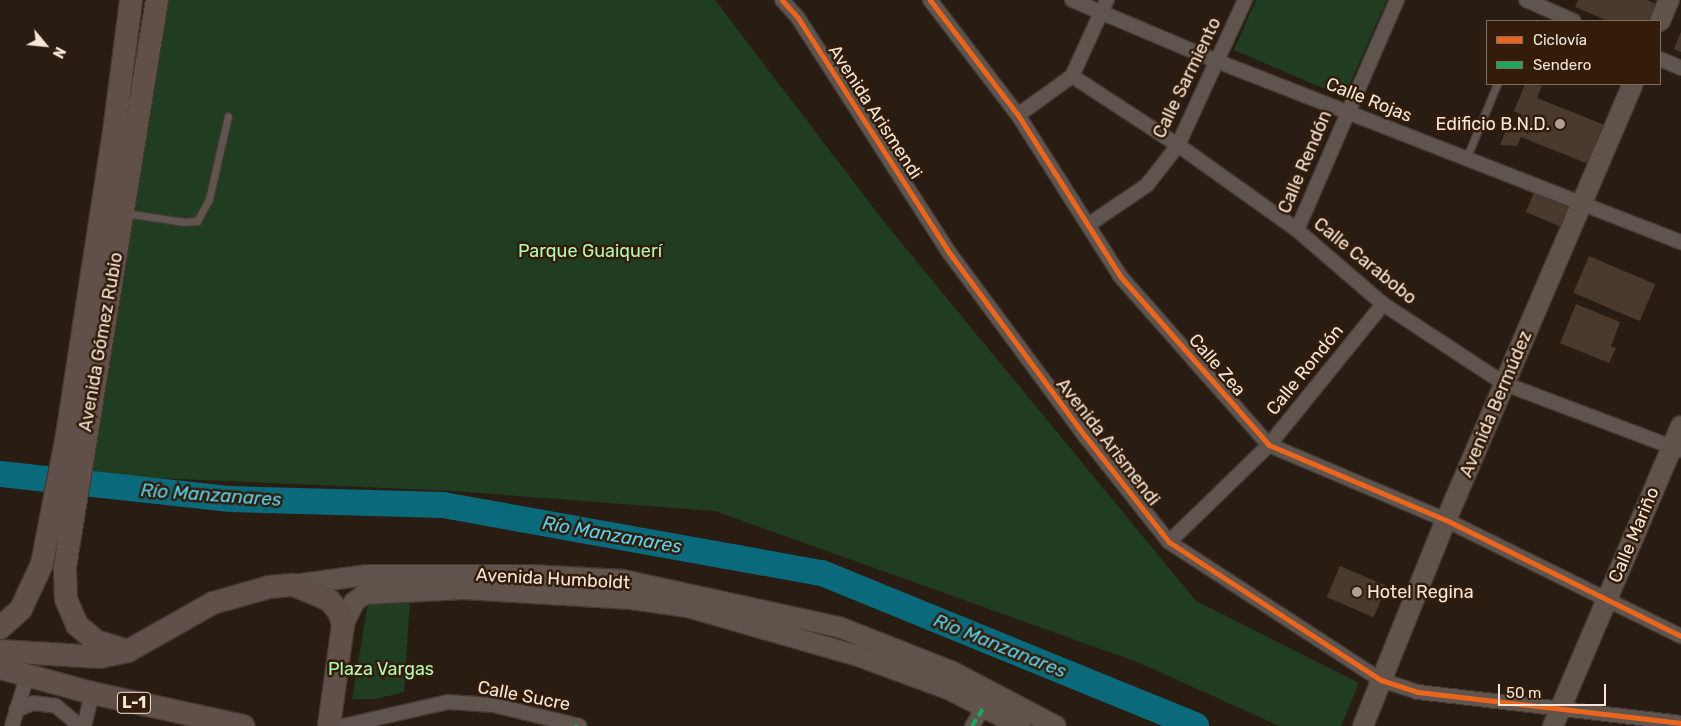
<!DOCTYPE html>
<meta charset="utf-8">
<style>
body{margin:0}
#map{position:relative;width:1681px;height:726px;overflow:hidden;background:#291d13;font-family:Rubik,sans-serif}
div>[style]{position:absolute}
.green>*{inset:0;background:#203d21}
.river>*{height:26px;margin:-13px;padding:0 13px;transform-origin:13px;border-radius:13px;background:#0a697a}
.building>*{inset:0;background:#493a2d;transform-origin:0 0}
.roads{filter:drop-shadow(1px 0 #433932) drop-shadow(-1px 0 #433932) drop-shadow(0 1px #433932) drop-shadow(0 -1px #433932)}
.lane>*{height:7px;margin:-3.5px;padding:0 3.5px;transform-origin:3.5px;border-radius:3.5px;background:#5f554e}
.street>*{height:14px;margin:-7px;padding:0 7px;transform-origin:7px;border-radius:7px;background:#5f554e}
.secondary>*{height:20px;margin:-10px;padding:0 10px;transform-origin:10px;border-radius:10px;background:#60534b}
.primary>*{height:22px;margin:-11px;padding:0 11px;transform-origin:11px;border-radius:11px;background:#605049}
.quiet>*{height:4px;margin-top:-2px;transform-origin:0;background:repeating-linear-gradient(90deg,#20a55d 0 8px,transparent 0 12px)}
.cycleway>*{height:5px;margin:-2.5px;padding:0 2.5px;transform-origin:2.5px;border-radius:2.5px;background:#eb651d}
.dots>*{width:14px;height:14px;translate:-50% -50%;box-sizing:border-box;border:2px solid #331c09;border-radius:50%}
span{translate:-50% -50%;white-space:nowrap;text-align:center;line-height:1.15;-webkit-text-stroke:5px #331c09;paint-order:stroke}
.shield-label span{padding:1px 4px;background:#331c09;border:1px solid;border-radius:4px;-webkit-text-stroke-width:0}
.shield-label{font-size:16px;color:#f6e6da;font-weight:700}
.street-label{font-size:18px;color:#f6e6da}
.poi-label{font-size:18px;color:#f6e6da}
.right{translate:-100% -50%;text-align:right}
.left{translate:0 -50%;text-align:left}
.park-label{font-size:18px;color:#b0fab6}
.water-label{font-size:19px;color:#56d5f2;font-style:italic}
.legend{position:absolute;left:1486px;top:20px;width:175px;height:65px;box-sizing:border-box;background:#331c09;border:1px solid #816d5d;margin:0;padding:6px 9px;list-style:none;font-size:15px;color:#f6e6da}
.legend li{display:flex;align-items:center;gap:10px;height:25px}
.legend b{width:25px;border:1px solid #816d5d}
.north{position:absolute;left:20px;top:20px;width:50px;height:50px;-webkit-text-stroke:4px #331c09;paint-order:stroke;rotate:118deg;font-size:14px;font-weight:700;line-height:20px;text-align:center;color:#f6e6da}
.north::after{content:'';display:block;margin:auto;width:18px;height:22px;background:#f6e6da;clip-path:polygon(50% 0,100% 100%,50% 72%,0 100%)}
.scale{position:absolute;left:1498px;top:684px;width:108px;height:22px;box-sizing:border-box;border:2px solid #f6e6da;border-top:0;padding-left:6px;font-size:15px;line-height:18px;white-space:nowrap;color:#f6e6da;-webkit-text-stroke:4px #331c09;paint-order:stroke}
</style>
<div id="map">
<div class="green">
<i style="clip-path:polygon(162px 0,715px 0,885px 223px,1196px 601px,1359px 683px,1341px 726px,1279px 726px,1140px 663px,715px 511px,454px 491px,87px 475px)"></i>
<i style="clip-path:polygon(1256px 0,1387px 0,1344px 97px,1234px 50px)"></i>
<i style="clip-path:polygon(369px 596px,410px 598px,404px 692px,376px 699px,352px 699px)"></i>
</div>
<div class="river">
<i style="left:0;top:474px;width:232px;rotate:6.2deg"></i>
<i style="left:231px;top:499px;width:212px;rotate:1.6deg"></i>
<i style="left:443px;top:505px;width:385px;rotate:10.2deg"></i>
<i style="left:822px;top:573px;width:404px;rotate:22.2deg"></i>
</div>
<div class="building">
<i style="clip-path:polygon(1578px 0,1647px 0,1656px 4px,1648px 21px,1608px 21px,1575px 7px)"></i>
<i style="clip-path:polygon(1681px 32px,1681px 52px,1674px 49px)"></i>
<i style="clip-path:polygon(1525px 84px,1542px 86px,1537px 98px,1607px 126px,1591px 165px,1521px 137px,1517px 146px,1500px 145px,1508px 125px,1516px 128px,1518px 123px,1522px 115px,1514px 111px)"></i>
<i style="left:1536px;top:188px;width:40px;height:26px;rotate:23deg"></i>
<i style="left:1589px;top:256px;width:72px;height:40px;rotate:23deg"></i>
<i style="clip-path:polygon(1576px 304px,1620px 322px,1611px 346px,1616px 348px,1609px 363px,1560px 343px)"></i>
<i style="left:1340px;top:566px;width:51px;height:34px;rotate:23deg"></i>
</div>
<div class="roads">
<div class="lane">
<i style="left:1466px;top:159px;width:81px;rotate:-67.5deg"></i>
<i style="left:125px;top:213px;width:60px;rotate:8.7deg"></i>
<i style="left:184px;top:222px;width:13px;rotate:-4deg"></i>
<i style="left:197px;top:221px;width:25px;rotate:-61deg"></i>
<i style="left:209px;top:199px;width:85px;rotate:-77.1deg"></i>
</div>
<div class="street">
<i style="left:782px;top:0;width:24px;rotate:48deg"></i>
<i style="left:798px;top:18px;width:277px;rotate:57.2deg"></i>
<i style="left:948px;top:251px;width:230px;rotate:53.5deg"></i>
<i style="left:1085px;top:436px;width:135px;rotate:51.6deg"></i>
<i style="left:1169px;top:542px;width:253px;rotate:33.1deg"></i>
<i style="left:1381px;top:680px;width:39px;rotate:18deg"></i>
<i style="left:1418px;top:692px;width:265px;rotate:6.7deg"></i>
<i style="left:930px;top:0;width:145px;rotate:52.6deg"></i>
<i style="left:1018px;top:115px;width:191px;rotate:57.6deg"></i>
<i style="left:1120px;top:276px;width:225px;rotate:48.6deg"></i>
<i style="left:1269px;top:445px;width:192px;rotate:23deg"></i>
<i style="left:1446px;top:520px;width:262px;rotate:26.3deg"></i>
<i style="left:1072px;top:0;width:160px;rotate:22.9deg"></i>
<i style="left:1219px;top:62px;width:496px;rotate:21.3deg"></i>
<i style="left:1526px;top:0;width:52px;rotate:23.6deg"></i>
<i style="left:1660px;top:59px;width:23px;rotate:23deg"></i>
<i style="left:1072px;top:76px;width:126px;rotate:33.1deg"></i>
<i style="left:1178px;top:145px;width:146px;rotate:35.5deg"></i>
<i style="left:1297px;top:230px;width:113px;rotate:40.7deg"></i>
<i style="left:1383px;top:304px;width:146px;rotate:33.3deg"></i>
<i style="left:1505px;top:384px;width:187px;rotate:20.7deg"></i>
<i style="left:1018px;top:115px;width:67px;rotate:-35.8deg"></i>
<i style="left:1072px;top:76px;width:84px;rotate:-65.3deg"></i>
<i style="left:1088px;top:225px;width:71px;rotate:-34.1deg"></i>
<i style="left:1147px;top:185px;width:51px;rotate:-52.2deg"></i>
<i style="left:1178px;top:145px;width:160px;rotate:-65.2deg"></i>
<i style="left:1297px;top:230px;width:251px;rotate:-66.5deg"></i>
<i style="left:1169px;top:542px;width:139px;rotate:-44.1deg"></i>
<i style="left:1269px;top:445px;width:181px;rotate:-51deg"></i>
<i style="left:16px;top:710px;width:18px;rotate:-22deg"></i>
<i style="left:33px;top:703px;width:23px;rotate:7deg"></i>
<i style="left:56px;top:706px;width:31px;rotate:40deg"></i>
<i style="left:12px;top:726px;width:55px;rotate:-73.2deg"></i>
<i style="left:84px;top:726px;width:34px;rotate:-76deg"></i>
<i style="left:343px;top:726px;width:108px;rotate:-12.9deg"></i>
<i style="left:448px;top:702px;width:45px;rotate:3.8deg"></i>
<i style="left:493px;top:705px;width:89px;rotate:13.6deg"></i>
<i style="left:972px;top:726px;width:22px;rotate:-58deg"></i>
</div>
<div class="secondary">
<i style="left:1660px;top:21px;width:23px;rotate:-67deg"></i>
<i style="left:294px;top:585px;width:74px;rotate:-7.8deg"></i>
<i style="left:367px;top:575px;width:163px"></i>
<i style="left:530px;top:575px;width:93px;rotate:3.1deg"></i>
<i style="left:623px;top:580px;width:221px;rotate:12.3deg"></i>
<i style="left:839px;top:627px;width:123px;rotate:21.5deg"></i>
<i style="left:953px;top:672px;width:116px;rotate:27.7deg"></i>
<i style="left:343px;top:625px;width:25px;rotate:-64deg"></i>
<i style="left:354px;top:602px;width:14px;rotate:-36deg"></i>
<i style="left:365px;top:594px;width:99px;rotate:-2.9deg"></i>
<i style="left:464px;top:589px;width:167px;rotate:3.4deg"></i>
<i style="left:631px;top:599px;width:57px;rotate:8.1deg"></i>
<i style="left:687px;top:607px;width:181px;rotate:16deg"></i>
<i style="left:861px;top:657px;width:93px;rotate:20.2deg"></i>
<i style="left:948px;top:689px;width:81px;rotate:27.2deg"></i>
<i style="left:1363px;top:726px;width:222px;rotate:-68.1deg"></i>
<i style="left:1446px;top:520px;width:474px;rotate:-66.8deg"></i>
<i style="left:1553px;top:726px;width:326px;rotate:-66.9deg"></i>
</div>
<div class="primary">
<i style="left:0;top:628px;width:28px;rotate:-42deg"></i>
<i style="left:21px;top:609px;width:50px;rotate:-65deg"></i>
<i style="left:42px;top:564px;width:131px;rotate:-79deg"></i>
<i style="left:67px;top:435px;width:315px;rotate:-81.2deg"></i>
<i style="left:115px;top:124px;width:125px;rotate:-82.6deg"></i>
<i style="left:0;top:651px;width:100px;rotate:3.4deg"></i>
<i style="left:100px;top:657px;width:29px;rotate:-12deg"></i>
<i style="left:128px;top:651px;width:98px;rotate:-29.5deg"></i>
<i style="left:213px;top:603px;width:58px;rotate:-15.9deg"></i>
<i style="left:269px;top:587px;width:25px;rotate:-5deg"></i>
<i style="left:294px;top:585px;width:38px;rotate:23deg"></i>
<i style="left:329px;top:600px;width:16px;rotate:50deg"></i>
<i style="left:339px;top:612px;width:14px;rotate:73deg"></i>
<i style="left:343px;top:625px;width:102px;rotate:97.9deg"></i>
<i style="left:128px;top:651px;width:34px;rotate:-163deg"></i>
<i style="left:96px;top:641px;width:25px;rotate:-140deg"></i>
<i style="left:77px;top:625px;width:28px;rotate:-113deg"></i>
<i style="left:66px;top:599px;width:32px;rotate:-92deg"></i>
<i style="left:65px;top:567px;width:574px;rotate:-80.78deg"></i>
<i style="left:0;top:668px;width:95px;rotate:15.2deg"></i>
<i style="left:92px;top:693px;width:155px;rotate:12.3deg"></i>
</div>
</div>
<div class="quiet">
<i style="left:576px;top:726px;width:1px;rotate:-90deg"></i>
<i style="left:972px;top:726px;width:22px;rotate:-58deg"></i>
</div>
<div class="cycleway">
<i style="left:782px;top:0;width:24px;rotate:48deg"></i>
<i style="left:798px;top:18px;width:277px;rotate:57.2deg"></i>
<i style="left:948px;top:251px;width:230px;rotate:53.5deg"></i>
<i style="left:1085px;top:436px;width:135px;rotate:51.6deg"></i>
<i style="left:1169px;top:542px;width:253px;rotate:33.1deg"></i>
<i style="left:1381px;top:680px;width:39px;rotate:18deg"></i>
<i style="left:1418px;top:692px;width:265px;rotate:6.7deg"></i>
<i style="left:930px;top:0;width:145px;rotate:52.6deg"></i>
<i style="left:1018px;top:115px;width:191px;rotate:57.6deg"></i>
<i style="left:1120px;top:276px;width:225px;rotate:48.6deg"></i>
<i style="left:1269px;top:445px;width:192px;rotate:23deg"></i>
<i style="left:1446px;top:520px;width:262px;rotate:26.3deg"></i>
</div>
<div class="dots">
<i style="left:1560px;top:124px;background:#aea094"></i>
<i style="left:1357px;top:592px;background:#aea094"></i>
</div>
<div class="shield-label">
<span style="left:134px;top:703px">L-1</span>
</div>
<div class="street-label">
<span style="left:1187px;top:78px;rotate:-64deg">Calle Sarmiento</span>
<span style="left:1369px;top:100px;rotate:22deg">Calle Rojas</span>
<span style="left:875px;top:112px;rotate:57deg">Avenida Arismendi</span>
<span style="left:1305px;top:162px;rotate:-67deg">Calle Rendón</span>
<span style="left:1365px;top:261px;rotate:39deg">Calle Carabobo</span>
<span style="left:101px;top:342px;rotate:-80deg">Avenida Gómez Rubio</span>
<span style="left:1217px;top:365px;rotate:49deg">Calle Zea</span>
<span style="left:1305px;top:370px;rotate:-51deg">Calle Rondón</span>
<span style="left:1496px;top:404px;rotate:-67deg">Avenida Bermúdez</span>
<span style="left:1108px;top:442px;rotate:52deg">Avenida Arismendi</span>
<span style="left:1634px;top:535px;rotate:-67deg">Calle Mariño</span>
<span style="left:553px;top:579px;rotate:3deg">Avenida Humboldt</span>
<span style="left:524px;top:696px;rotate:11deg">Calle Sucre</span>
</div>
<div class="poi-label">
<span class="right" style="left:1550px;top:124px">Edificio B.N.D.</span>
<span class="left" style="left:1367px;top:592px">Hotel Regina</span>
</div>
<div class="park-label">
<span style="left:590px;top:251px">Parque Guaiquerí</span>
<span style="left:381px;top:669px">Plaza Vargas</span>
</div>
<div class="water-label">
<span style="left:211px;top:495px;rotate:4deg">Río Manzanares</span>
<span style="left:612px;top:535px;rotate:10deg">Río Manzanares</span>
<span style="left:1000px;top:646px;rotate:22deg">Río Manzanares</span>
</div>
<ul class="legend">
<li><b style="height:6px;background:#eb651d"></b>Ciclovía</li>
<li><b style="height:6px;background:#20a55d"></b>Sendero</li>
</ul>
<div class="north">N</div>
<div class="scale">50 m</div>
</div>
